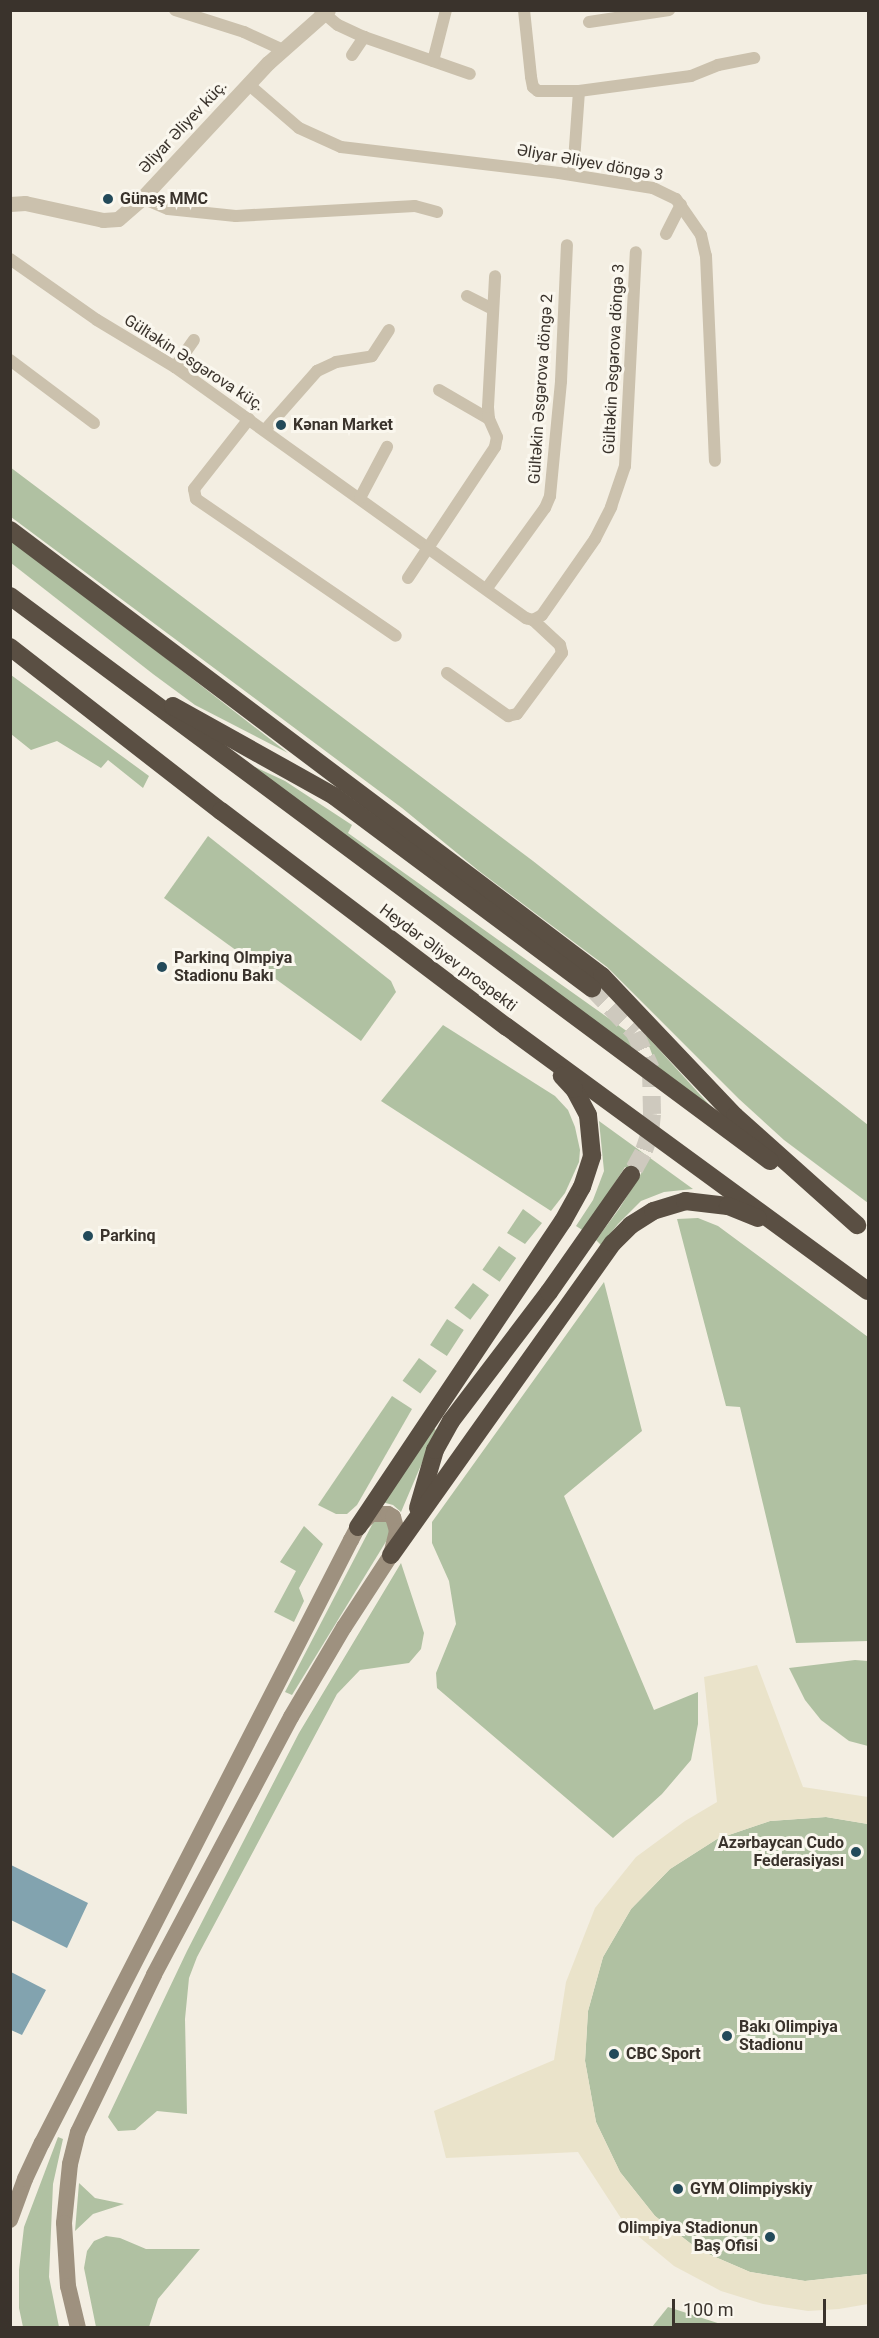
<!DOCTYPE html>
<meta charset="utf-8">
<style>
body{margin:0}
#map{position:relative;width:879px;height:2338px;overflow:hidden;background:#f3eee2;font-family:Roboto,sans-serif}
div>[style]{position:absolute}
.green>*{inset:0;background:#b0c1a2;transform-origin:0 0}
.plaza>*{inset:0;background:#eae3ca}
.water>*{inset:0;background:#82a3af}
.motorway-tunnel>*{height:18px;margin-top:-9px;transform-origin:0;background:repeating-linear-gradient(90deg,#cec9be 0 18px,transparent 0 27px)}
.minor>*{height:12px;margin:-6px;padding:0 6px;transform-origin:6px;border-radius:6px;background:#cbc1ad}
.tertiary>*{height:15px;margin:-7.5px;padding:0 7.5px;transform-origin:7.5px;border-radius:7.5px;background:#cbc1ad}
.secondary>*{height:16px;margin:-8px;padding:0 8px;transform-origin:8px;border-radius:8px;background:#9e917f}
.motorway>*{height:18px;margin:-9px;padding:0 9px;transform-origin:9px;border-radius:9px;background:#5a4f43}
.dots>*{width:16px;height:16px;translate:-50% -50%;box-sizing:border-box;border:3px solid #faf7ee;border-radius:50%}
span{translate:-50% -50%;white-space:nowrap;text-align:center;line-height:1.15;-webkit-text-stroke:6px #faf7ee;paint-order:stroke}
.street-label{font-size:16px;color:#3a332c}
.poi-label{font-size:16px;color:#3a332c;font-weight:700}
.left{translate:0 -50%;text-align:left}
.right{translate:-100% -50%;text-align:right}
.frame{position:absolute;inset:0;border:12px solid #3a332c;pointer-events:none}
.scale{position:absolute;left:672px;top:2299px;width:154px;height:27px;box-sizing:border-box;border:3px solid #3a332c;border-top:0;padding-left:8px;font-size:18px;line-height:21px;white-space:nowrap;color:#3a332c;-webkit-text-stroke:4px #faf7ee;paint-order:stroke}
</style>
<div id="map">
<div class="green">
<i style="clip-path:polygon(10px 467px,533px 861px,868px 1125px,868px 1203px,784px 1140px,739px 1099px,607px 967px,479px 871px,402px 808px,11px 517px)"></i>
<i style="clip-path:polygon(10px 537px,288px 753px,195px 705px,153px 674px,11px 563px)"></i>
<i style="clip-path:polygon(11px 675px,149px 776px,143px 788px,108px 760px,101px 768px,57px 741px,31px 750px,11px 734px)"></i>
<i style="clip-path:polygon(227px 754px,285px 781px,352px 825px,348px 833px,628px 1032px,639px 1054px)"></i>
<i style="clip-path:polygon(208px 836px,391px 981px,396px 992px,361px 1041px,164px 898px)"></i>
<i style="clip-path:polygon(443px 1025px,555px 1096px,568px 1110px,575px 1127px,580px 1150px,579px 1162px,565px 1193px,551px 1211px,381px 1101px)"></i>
<i style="clip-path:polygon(644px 1033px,715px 1111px,657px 1067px)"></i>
<i style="clip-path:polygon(599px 1121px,693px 1189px,664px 1192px,641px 1201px,618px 1224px,601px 1245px,596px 1240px,619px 1209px,642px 1172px,625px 1167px,584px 1231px,576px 1226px,593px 1200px,604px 1171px)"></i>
<i style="clip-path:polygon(523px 1209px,542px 1223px,525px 1244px,507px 1233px)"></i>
<i style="clip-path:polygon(698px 1218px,718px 1226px,868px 1337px,868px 1641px,796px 1643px,740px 1407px,726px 1406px,677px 1219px)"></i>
<i style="left:499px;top:1246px;width:21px;height:29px;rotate:35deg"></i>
<i style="clip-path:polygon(604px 1282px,642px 1431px,564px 1496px,654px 1710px,698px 1692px,698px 1724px,691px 1760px,662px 1794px,613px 1838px,437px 1688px,436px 1673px,456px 1624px,449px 1581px,432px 1543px,432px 1522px)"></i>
<i style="left:473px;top:1283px;width:20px;height:31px;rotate:37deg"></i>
<i style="left:447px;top:1319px;width:20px;height:31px;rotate:33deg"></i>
<i style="left:419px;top:1358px;width:22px;height:28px;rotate:36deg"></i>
<i style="clip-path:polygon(392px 1396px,412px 1409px,357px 1505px,347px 1514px,336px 1514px,318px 1505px)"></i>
<i style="clip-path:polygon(431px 1426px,436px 1430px,401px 1512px,393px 1505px,382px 1502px)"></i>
<i style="clip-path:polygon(374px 1521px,389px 1522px,390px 1535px,292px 1695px,285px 1692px)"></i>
<i style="clip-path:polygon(304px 1526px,323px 1544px,299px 1588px,304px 1601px,294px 1622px,274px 1612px,296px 1571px,280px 1562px)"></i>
<i style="clip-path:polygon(401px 1563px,424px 1633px,421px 1649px,409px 1663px,360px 1670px,337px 1694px,197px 1957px,189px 1978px,185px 2019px,187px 2114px,157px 2111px,135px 2130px,118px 2131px,108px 2117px,187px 1951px,299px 1733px)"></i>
<i style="clip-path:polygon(855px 1660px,868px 1661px,868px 1746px,849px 1741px,821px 1720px,805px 1700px,789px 1668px)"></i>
<i style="clip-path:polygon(826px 1817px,868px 1824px,868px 2274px,805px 2281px,750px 2272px,699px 2250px,655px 2216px,620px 2172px,596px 2122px,585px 2061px,588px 2011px,603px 1957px,631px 1909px,670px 1869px,717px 1839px,770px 1821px)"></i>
<i style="clip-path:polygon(58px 2137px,63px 2139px,53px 2184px,49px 2277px,59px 2327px,23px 2327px,19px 2308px,19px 2270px,24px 2227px)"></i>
<i style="clip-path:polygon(79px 2183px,95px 2198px,124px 2204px,93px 2214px,75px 2231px)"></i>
<i style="clip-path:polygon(106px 2236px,120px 2238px,146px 2249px,200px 2249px,158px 2299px,149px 2327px,96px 2327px,84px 2268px,87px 2251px,94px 2241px)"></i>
<i style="clip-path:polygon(668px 2307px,730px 2327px,652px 2327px)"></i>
</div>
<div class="plaza">
<i style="clip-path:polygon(757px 1665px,803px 1787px,868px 1797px,868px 1824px,826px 1817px,770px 1821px,717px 1839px,670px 1869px,631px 1909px,603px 1957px,588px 2011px,585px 2061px,596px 2122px,620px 2172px,655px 2216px,699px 2250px,750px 2272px,805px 2281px,868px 2274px,868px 2304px,839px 2309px,808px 2311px,763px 2304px,721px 2291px,674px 2266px,626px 2226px,578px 2152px,446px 2158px,434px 2111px,554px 2060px,566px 1982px,595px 1908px,636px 1857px,685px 1821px,717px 1802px,704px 1677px)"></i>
</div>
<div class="water">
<i style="clip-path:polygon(11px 1865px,88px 1903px,67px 1948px,11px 1920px)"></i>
<i style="clip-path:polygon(11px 1972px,46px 1990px,22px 2035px,11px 2030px)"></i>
</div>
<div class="motorway-tunnel">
<i style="left:592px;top:988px;width:62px;rotate:46.3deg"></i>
<i style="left:635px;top:1033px;width:39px;rotate:66deg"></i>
<i style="left:651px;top:1069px;width:45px;rotate:88.7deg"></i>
<i style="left:652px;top:1114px;width:19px;rotate:96deg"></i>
<i style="left:650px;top:1133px;width:21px;rotate:109deg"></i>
<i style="left:643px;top:1153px;width:25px;rotate:119deg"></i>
</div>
<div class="minor">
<i style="left:175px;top:10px;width:72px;rotate:17.7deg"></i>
<i style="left:244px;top:32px;width:43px;rotate:24.8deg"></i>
<i style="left:320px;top:10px;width:23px;rotate:40deg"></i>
<i style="left:338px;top:25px;width:29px;rotate:25deg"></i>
<i style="left:364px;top:37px;width:112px;rotate:19.2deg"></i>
<i style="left:524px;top:10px;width:67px;rotate:84deg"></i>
<i style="left:531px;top:77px;width:10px;rotate:79deg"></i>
<i style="left:533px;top:87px;width:6px;rotate:39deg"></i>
<i style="left:538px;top:91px;width:41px"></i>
<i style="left:579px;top:91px;width:113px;rotate:-7.6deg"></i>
<i style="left:691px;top:76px;width:29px;rotate:-22deg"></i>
<i style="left:718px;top:65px;width:37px;rotate:-11deg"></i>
<i style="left:589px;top:22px;width:81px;rotate:-8.5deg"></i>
<i style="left:352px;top:55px;width:22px;rotate:-56deg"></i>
<i style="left:433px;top:61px;width:53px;rotate:-75.7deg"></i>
<i style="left:248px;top:84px;width:67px;rotate:40.8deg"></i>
<i style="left:299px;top:128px;width:46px;rotate:24.3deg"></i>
<i style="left:341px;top:147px;width:220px;rotate:6.8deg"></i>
<i style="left:559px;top:173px;width:95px;rotate:9.1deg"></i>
<i style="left:653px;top:188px;width:25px;rotate:26deg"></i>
<i style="left:676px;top:199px;width:44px;rotate:55.2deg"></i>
<i style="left:701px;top:235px;width:22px;rotate:77deg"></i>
<i style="left:706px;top:256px;width:205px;rotate:87.5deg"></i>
<i style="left:573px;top:175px;width:84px;rotate:-85.9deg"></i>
<i style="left:142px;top:198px;width:28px;rotate:23deg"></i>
<i style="left:168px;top:209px;width:68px;rotate:5.9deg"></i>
<i style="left:236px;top:216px;width:179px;rotate:-3.2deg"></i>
<i style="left:415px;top:206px;width:23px;rotate:15deg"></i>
<i style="left:666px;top:234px;width:33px;rotate:-63deg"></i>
<i style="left:10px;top:259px;width:106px;rotate:35deg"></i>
<i style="left:97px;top:320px;width:91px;rotate:31.1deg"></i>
<i style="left:175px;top:367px;width:432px;rotate:35.6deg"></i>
<i style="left:526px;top:618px;width:7px;rotate:16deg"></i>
<i style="left:467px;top:296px;width:29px;rotate:27deg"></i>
<i style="left:10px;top:360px;width:105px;rotate:36.9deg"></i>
<i style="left:175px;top:367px;width:33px;rotate:-55deg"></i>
<i style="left:439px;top:390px;width:58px;rotate:30.1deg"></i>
<i style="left:249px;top:419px;width:89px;rotate:128.2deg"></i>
<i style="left:194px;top:489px;width:10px;rotate:79deg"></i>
<i style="left:196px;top:499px;width:242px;rotate:34.4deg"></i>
<i style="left:265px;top:430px;width:79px;rotate:-48.6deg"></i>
<i style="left:317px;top:371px;width:21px;rotate:-25deg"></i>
<i style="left:336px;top:362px;width:36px;rotate:-9deg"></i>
<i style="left:372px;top:356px;width:31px;rotate:-57deg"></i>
<i style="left:360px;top:498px;width:58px;rotate:-62.1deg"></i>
<i style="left:408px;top:578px;width:157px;rotate:-56.4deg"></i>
<i style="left:495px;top:447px;width:10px;rotate:-79deg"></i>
<i style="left:497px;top:437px;width:20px;rotate:-114deg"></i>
<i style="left:489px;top:419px;width:12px;rotate:-95deg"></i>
<i style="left:488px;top:407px;width:131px;rotate:-86.9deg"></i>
<i style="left:487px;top:588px;width:99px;rotate:-54.1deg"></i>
<i style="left:545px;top:508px;width:13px;rotate:-67deg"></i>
<i style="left:550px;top:496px;width:116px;rotate:-84.5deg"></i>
<i style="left:561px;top:381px;width:136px;rotate:-87.5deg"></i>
<i style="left:533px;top:620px;width:10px;rotate:-29deg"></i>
<i style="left:542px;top:615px;width:93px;rotate:-55.1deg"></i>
<i style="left:595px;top:539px;width:36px;rotate:-63deg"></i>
<i style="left:611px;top:507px;width:43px;rotate:-71.1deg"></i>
<i style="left:625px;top:466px;width:214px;rotate:-87.1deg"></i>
<i style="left:447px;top:673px;width:75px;rotate:35.2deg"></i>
<i style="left:508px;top:716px;width:9px;rotate:-13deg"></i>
<i style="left:517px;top:714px;width:76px;rotate:-53.6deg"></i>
<i style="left:562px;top:653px;width:8px;rotate:-104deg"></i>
<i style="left:560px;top:645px;width:37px;rotate:-137deg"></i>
</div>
<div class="tertiary">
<i style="left:10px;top:204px;width:15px;rotate:-4deg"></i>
<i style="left:25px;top:203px;width:80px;rotate:12.3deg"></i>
<i style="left:103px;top:220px;width:15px;rotate:-4deg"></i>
<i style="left:118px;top:219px;width:32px;rotate:-41deg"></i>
<i style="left:142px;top:198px;width:185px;rotate:-47deg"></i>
<i style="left:268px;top:63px;width:80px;rotate:-41.5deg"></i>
</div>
<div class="secondary">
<i style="left:10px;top:2220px;width:44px;rotate:-69.9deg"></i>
<i style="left:25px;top:2179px;width:40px;rotate:-65deg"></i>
<i style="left:42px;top:2143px;width:678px;rotate:-62.87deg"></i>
<i style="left:351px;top:1540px;width:15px;rotate:-62deg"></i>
<i style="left:358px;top:1527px;width:18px;rotate:-45deg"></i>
<i style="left:371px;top:1514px;width:17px"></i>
<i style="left:388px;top:1514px;width:6px;rotate:31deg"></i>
<i style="left:393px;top:1517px;width:15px;rotate:74deg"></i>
<i style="left:397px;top:1531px;width:25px;rotate:104deg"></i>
<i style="left:391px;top:1555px;width:86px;rotate:123.1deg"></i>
<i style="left:344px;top:1627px;width:104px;rotate:120.5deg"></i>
<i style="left:291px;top:1717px;width:292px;rotate:118deg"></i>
<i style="left:154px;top:1975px;width:174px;rotate:115.8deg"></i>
<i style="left:78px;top:2132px;width:33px;rotate:104deg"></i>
<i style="left:70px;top:2164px;width:59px;rotate:95.8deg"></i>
<i style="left:64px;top:2223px;width:63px;rotate:86.4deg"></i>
<i style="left:68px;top:2286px;width:43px;rotate:76.6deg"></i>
</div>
<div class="motorway">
<i style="left:10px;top:530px;width:741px;rotate:36.99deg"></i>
<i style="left:602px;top:976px;width:193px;rotate:46.5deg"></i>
<i style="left:735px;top:1116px;width:164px;rotate:41.8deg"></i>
<i style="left:10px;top:596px;width:947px;rotate:36.63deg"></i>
<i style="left:10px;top:647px;width:267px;rotate:37.9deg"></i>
<i style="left:221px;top:811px;width:358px;rotate:37.1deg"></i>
<i style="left:507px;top:1027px;width:447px;rotate:36.2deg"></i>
<i style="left:173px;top:706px;width:184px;rotate:29.2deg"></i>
<i style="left:334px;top:796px;width:322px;rotate:36.7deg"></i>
<i style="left:418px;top:1508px;width:60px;rotate:-73.7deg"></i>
<i style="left:435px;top:1450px;width:33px;rotate:-61deg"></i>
<i style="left:451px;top:1421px;width:162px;rotate:-52.8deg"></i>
<i style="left:549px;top:1292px;width:143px;rotate:-55deg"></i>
<i style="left:358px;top:1527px;width:368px;rotate:-56.2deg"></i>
<i style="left:563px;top:1221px;width:39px;rotate:-61deg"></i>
<i style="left:582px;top:1187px;width:33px;rotate:-72deg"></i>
<i style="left:592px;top:1156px;width:41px;rotate:-95.6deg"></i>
<i style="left:588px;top:1115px;width:30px;rotate:-118deg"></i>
<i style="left:574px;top:1089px;width:18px;rotate:-133deg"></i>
<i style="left:391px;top:1555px;width:383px;rotate:-54.6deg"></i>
<i style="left:613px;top:1243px;width:25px;rotate:-45deg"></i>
<i style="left:631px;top:1225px;width:26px;rotate:-32deg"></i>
<i style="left:653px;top:1211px;width:34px;rotate:-17deg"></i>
<i style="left:685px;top:1201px;width:43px;rotate:6.6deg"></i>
<i style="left:728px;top:1206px;width:32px;rotate:22deg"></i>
</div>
<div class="dots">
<i style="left:108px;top:199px;background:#234a5a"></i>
<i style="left:281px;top:425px;background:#234a5a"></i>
<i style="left:162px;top:967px;background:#234a5a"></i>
<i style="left:88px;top:1236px;background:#234a5a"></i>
<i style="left:856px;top:1852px;background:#234a5a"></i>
<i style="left:727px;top:2036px;background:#234a5a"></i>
<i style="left:614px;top:2054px;background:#234a5a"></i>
<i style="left:678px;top:2189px;background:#234a5a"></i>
<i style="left:770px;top:2237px;background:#234a5a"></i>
</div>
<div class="street-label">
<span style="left:183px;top:127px;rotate:-47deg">Əliyar Əliyev küç.</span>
<span style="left:590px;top:163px;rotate:10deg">Əliyar Əliyev döngə 3</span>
<span style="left:614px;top:359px;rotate:-87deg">Gültəkin Əsgərova döngə 3</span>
<span style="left:194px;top:363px;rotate:33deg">Gültəkin Əsgərova küç.</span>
<span style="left:541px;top:389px;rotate:-86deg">Gültəkin Əsgərova döngə 2</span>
<span style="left:448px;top:958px;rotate:37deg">Heydər Əliyev prospekti</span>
</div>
<div class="poi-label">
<span class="left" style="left:120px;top:199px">Günəş MMC</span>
<span class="left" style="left:293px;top:425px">Kənan Market</span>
<span class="left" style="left:174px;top:967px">Parkinq Olmpiya<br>Stadionu Bakı</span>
<span class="left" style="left:100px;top:1236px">Parkinq</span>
<span class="right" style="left:844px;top:1852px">Azərbaycan Cudo<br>Federasiyası</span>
<span class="left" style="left:739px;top:2036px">Bakı Olimpiya<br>Stadionu</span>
<span class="left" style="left:626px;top:2054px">CBC Sport</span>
<span class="left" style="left:690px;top:2189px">GYM Olimpiyskiy</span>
<span class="right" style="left:758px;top:2237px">Olimpiya Stadionun<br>Baş Ofisi</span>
</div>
<div class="frame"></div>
<div class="scale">100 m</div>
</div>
